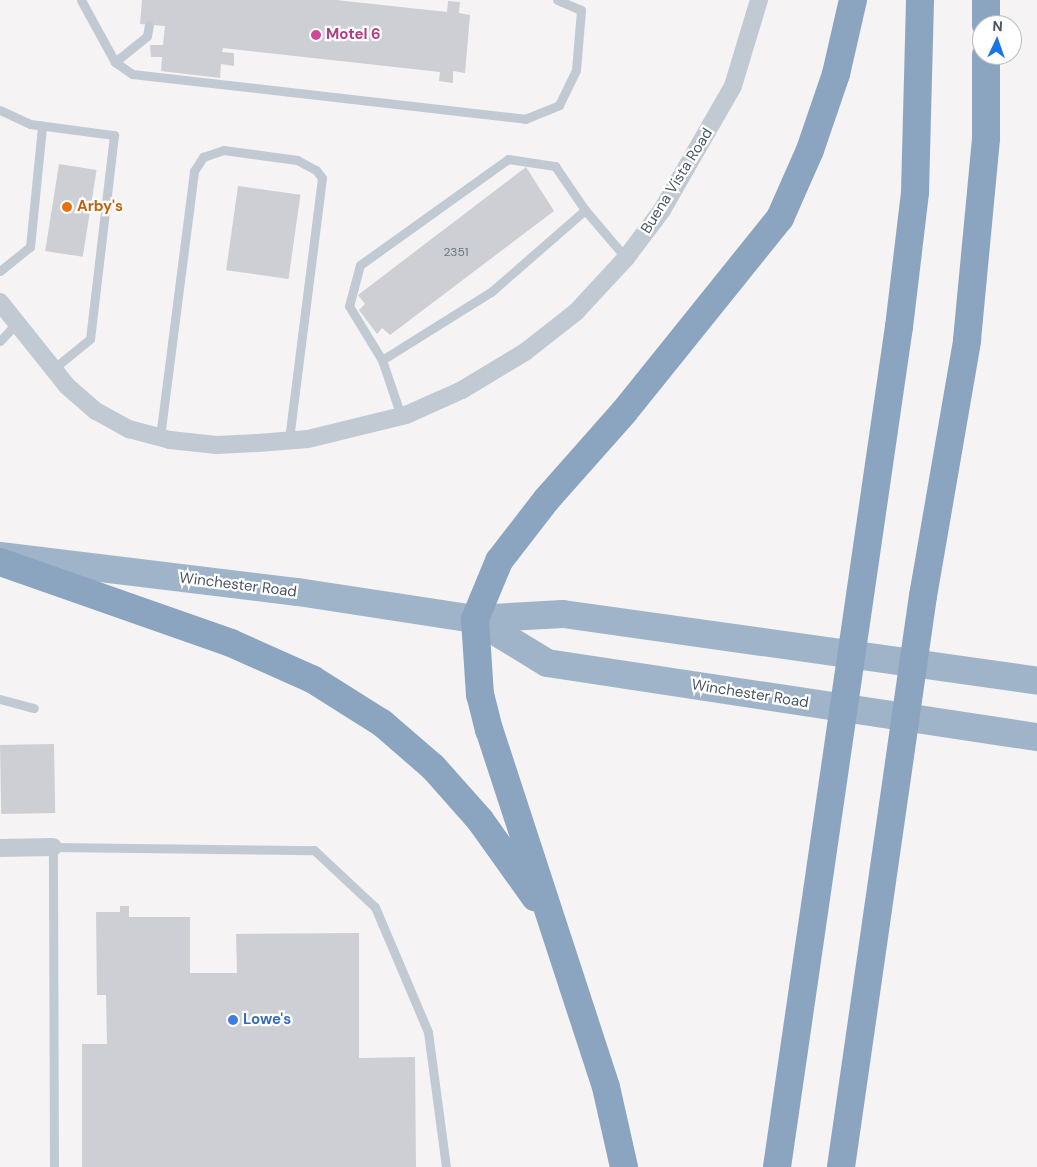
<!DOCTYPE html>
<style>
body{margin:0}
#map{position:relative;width:1037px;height:1167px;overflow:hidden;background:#f5f3f3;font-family:"DM Sans",sans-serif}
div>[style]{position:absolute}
.building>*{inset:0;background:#cdcfd5;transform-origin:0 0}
.service>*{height:9px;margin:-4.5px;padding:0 4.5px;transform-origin:4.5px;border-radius:4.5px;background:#c1cad2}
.minor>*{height:18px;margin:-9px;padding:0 9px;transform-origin:9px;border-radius:9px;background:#c1cad2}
.trunk>*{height:28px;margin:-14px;padding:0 14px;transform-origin:14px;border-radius:14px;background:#9fb4c9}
.motorway>*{height:28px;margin:-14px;padding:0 14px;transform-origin:14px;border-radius:14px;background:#8ba5c1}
.dots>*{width:14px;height:14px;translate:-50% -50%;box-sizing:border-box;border:2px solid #fff;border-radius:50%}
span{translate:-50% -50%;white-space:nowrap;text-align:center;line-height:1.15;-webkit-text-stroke:4.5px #fff;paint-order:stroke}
.number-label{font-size:12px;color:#6b747e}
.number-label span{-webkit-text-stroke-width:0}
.hotel-label{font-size:15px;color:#b23c85;font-weight:700}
.left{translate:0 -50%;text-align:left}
.street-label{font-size:15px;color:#4a5661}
.food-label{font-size:15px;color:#c56008;font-weight:700}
.shop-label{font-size:15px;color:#366cbe;font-weight:700}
.north{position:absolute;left:972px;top:15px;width:50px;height:50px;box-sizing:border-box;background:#fff;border:1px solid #b7bbc0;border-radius:50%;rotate:3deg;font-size:14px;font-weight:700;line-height:20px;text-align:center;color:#4a5661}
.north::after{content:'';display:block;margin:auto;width:18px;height:22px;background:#1a73e8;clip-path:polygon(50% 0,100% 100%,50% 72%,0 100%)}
</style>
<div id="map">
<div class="building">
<i style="clip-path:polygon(142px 0,336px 0,447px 12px,448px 1px,460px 2px,459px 13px,470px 15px,465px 73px,453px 71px,453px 83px,439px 81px,440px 72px,223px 48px,222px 52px,234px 53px,234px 66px,221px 64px,220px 78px,161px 71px,162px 57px,151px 57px,150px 45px,163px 45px,165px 26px,140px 24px)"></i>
<i style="left:59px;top:164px;width:38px;height:88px;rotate:9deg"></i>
<i style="clip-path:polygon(526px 167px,554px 211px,390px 335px,382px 328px,377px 334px,359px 310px,365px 304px,358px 295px)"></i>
<i style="left:238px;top:186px;width:63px;height:85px;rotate:8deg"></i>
<i style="left:54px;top:744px;width:69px;height:54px;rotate:89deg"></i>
<i style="clip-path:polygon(120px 906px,129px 906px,129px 917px,190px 917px,190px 973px,237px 973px,236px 934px,359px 933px,359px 1058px,415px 1057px,416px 1167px,82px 1167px,82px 1044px,107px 1044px,106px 995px,97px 995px,96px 912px,120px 912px)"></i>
</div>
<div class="service">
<i style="left:81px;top:0;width:71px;rotate:61.3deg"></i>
<i style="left:115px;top:62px;width:21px;rotate:35deg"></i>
<i style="left:132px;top:74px;width:396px;rotate:6.5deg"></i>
<i style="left:525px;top:119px;width:37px;rotate:-22deg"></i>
<i style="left:559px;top:105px;width:39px;rotate:-64deg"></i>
<i style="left:576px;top:70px;width:60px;rotate:-85.2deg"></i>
<i style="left:581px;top:10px;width:26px;rotate:-157deg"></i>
<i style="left:115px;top:62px;width:41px;rotate:-39.1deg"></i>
<i style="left:147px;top:36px;width:11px;rotate:-80deg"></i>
<i style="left:0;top:110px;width:33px;rotate:25deg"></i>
<i style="left:30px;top:124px;width:85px;rotate:7.5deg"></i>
<i style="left:114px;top:135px;width:205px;rotate:96.7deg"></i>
<i style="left:90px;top:339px;width:48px;rotate:141deg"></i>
<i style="left:0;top:271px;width:38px;rotate:-39deg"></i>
<i style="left:30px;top:247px;width:122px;rotate:-84.3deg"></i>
<i style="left:0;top:341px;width:23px;rotate:-47deg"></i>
<i style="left:382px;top:360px;width:63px;rotate:-121.4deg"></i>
<i style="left:349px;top:306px;width:42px;rotate:-75deg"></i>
<i style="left:360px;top:265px;width:182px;rotate:-35.6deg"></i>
<i style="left:508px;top:159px;width:48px;rotate:8.5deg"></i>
<i style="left:555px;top:166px;width:53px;rotate:55.7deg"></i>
<i style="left:401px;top:416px;width:59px;rotate:-108.7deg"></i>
<i style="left:382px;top:360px;width:128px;rotate:-32deg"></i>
<i style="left:491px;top:292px;width:125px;rotate:-41.1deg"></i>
<i style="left:585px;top:210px;width:63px;rotate:49.5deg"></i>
<i style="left:160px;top:437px;width:268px;rotate:-82.7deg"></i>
<i style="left:194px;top:171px;width:17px;rotate:-57deg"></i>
<i style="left:203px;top:157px;width:21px;rotate:-19deg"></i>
<i style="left:223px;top:150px;width:75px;rotate:7.7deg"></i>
<i style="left:297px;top:160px;width:21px;rotate:28deg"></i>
<i style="left:316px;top:170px;width:10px;rotate:53deg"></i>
<i style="left:322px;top:178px;width:265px;rotate:97.2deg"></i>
<i style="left:0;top:699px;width:35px;rotate:15deg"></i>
<i style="left:54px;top:1167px;width:320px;rotate:-90.2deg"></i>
<i style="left:53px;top:847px;width:261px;rotate:0.7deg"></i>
<i style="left:314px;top:850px;width:83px;rotate:43.1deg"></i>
<i style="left:375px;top:907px;width:136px;rotate:67deg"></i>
<i style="left:428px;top:1032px;width:136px;rotate:82.4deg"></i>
</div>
<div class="minor">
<i style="left:0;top:302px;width:107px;rotate:51.4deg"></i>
<i style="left:67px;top:386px;width:38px;rotate:41deg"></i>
<i style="left:96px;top:411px;width:38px;rotate:29deg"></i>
<i style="left:129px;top:429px;width:42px;rotate:15deg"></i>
<i style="left:170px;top:440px;width:47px;rotate:6.1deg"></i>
<i style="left:217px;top:445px;width:41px;rotate:-2.8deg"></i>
<i style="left:258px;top:443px;width:50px;rotate:-4.6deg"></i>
<i style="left:308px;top:439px;width:101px;rotate:-13.8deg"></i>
<i style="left:406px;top:415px;width:61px;rotate:-24.1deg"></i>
<i style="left:462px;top:390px;width:74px;rotate:-31.1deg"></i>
<i style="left:525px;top:352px;width:65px;rotate:-38.1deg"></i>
<i style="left:576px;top:312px;width:74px;rotate:-47.2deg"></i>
<i style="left:626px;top:258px;width:60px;rotate:-53.1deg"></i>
<i style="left:662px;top:210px;width:143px;rotate:-60.2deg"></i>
<i style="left:733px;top:86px;width:90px;rotate:-73.2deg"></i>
<i style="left:0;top:848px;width:53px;rotate:-1.1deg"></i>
</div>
<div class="trunk">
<i style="left:0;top:556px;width:300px;rotate:6.9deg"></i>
<i style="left:298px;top:592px;width:179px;rotate:8.7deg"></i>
<i style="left:475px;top:619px;width:88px;rotate:-3.3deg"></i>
<i style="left:563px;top:614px;width:479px;rotate:8deg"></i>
<i style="left:475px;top:619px;width:84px;rotate:31.4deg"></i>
<i style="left:547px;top:663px;width:496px;rotate:8.6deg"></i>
</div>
<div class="motorway">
<i style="left:986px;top:25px;width:25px;rotate:-90deg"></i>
<i style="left:0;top:562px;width:245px;rotate:19.3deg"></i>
<i style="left:231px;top:643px;width:89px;rotate:24deg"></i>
<i style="left:312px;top:679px;width:83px;rotate:32.2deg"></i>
<i style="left:382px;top:723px;width:67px;rotate:40.8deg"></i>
<i style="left:433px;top:767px;width:71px;rotate:48.4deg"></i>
<i style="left:480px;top:820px;width:95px;rotate:54.5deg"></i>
<i style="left:624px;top:1167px;width:82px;rotate:-102.7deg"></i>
<i style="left:606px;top:1087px;width:376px;rotate:-108.1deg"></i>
<i style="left:489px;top:730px;width:36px;rotate:-104deg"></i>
<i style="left:480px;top:695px;width:76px;rotate:-93.8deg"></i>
<i style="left:475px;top:619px;width:63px;rotate:-67.5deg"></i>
<i style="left:499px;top:561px;width:78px;rotate:-52.3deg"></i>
<i style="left:547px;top:499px;width:116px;rotate:-48.5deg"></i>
<i style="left:624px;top:412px;width:249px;rotate:-51.2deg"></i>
<i style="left:780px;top:218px;width:74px;rotate:-66.2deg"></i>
<i style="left:810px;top:150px;width:80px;rotate:-71.1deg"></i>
<i style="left:836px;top:74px;width:76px;rotate:-77.1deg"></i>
<i style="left:777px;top:1167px;width:849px;rotate:-81.74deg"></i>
<i style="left:899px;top:327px;width:136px;rotate:-83.2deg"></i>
<i style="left:915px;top:192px;width:192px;rotate:-88.5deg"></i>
<i style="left:841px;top:1167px;width:577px;rotate:-81.83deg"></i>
<i style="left:923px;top:596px;width:260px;rotate:-80.2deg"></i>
<i style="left:967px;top:340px;width:203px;rotate:-84.6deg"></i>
<i style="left:986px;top:138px;width:83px;rotate:-90deg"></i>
</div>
<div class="dots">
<i style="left:316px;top:35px;background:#d1479c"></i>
<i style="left:67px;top:207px;background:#e8710a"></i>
<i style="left:233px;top:1020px;background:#3f7fe0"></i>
</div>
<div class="number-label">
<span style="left:456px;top:253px">2351</span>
</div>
<div class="hotel-label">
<span class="left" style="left:326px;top:35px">Motel 6</span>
</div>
<div class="street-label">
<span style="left:677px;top:181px;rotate:-58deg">Buena Vista Road</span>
<span style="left:238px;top:585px;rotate:7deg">Winchester Road</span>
<span style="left:750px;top:694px;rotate:9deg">Winchester Road</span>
</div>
<div class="food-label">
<span class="left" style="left:77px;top:207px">Arby's</span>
</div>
<div class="shop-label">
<span class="left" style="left:243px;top:1020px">Lowe's</span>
</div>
<div class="north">N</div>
</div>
